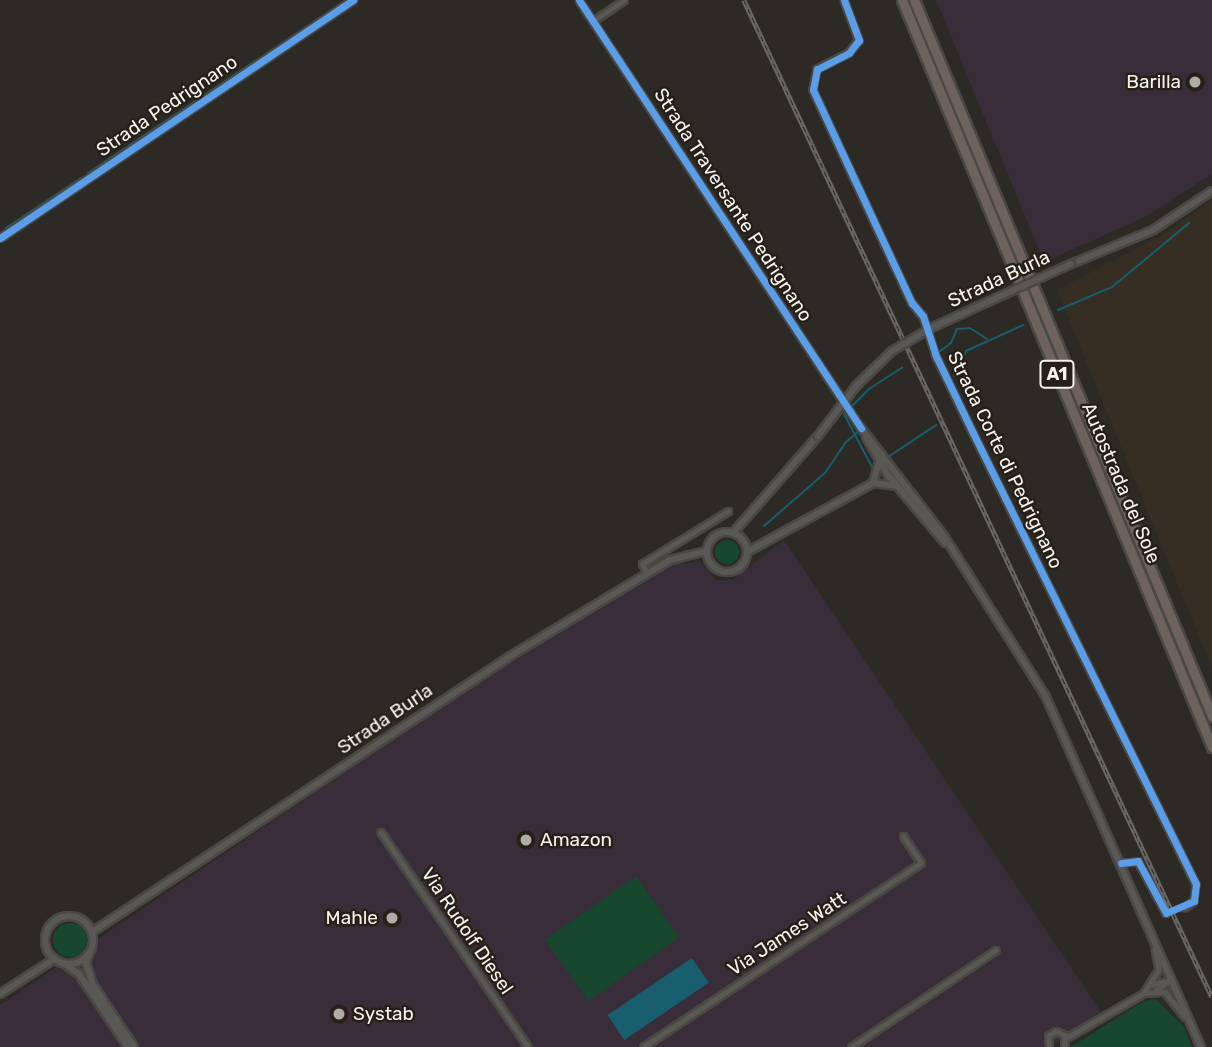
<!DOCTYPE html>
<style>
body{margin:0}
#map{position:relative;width:1212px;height:1047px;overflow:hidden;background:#2d2a26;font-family:Rubik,sans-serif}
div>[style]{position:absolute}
.built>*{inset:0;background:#372e23}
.industrial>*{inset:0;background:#382d39}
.green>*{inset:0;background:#18472f;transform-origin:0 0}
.round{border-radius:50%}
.water>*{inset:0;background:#185e6e;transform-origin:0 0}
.stream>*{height:2px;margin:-1px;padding:0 1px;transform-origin:1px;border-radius:1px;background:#185e6e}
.minor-tunnel>*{height:4.5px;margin-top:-2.25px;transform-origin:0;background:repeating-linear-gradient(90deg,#4b4844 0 4.5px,transparent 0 6.5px)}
.roads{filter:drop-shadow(2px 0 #4a4845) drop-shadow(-2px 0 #4a4845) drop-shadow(0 2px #4a4845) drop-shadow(0 -2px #4a4845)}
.minor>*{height:4.5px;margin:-2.25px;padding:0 2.25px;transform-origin:2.25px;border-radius:2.25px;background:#5a5855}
.tertiary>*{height:6px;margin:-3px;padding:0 3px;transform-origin:3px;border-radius:3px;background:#5a5855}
.secondary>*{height:6px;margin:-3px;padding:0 3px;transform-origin:3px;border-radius:3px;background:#5a5855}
.secondary>.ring{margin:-3px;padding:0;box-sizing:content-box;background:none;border:6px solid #5a5855;border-radius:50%}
.motorway>*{height:9px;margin:-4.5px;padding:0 4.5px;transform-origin:4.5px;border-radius:4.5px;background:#6e625d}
.rail>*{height:4.5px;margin-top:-2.25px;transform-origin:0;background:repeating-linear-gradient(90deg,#262019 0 5px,#6a6866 0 10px);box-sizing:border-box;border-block:2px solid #6a6866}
.bridges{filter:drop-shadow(2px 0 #4a4845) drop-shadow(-2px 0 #4a4845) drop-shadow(0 2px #4a4845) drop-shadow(0 -2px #4a4845)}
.secondary-bridge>*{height:6px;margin:-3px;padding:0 3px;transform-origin:3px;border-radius:3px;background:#5a5855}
.cycleway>*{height:7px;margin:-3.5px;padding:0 3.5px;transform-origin:3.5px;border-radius:3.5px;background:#5a9eea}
.dots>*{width:19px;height:19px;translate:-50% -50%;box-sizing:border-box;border:4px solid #262019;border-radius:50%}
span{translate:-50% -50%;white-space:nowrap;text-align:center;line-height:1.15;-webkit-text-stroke:5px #262019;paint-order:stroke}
.shield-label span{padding:2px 5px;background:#262019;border:2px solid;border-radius:5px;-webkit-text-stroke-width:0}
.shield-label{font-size:18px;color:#f7f3ef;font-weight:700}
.poi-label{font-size:19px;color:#f7f3ef}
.right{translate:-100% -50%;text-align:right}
.left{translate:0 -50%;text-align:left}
.street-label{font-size:19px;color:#f7f3ef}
</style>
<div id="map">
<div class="built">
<i style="clip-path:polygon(1212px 200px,1212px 668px,1057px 290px,1163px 235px)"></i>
</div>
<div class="industrial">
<i style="clip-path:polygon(936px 0,1212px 0,1212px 174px,1145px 217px,1044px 262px)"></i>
<i style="clip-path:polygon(784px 540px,1101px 1012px,1049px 1047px,0 1047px,0 1005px,483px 679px,672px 564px,700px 562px,716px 580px,732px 580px)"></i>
</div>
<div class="green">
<i class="round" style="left:715px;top:540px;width:24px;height:24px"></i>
<i style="left:636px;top:876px;width:75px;height:111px;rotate:55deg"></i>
<i class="round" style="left:53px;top:923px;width:34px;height:34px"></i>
<i style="clip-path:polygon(1155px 999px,1184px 1027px,1192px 1047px,1071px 1047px,1144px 1001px)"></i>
</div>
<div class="water">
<i style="left:692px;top:958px;width:30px;height:102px;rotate:56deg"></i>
</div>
<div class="stream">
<i style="left:88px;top:173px;width:311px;rotate:-33.8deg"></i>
<i style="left:6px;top:228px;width:90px;rotate:-33.7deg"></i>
<i style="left:1058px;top:310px;width:59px;rotate:-23.1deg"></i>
<i style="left:1112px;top:287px;width:100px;rotate:-39.7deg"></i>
<i style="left:939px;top:352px;width:15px;rotate:-37deg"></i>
<i style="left:951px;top:343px;width:15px;rotate:-67deg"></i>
<i style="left:957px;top:329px;width:13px;rotate:-4deg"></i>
<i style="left:970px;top:328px;width:20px;rotate:33deg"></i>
<i style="left:954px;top:376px;width:28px;rotate:-64deg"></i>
<i style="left:966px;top:351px;width:63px;rotate:-24.5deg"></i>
<i style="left:888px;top:457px;width:58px;rotate:-33.7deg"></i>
<i style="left:872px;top:467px;width:60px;rotate:-117.8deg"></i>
<i style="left:844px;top:414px;width:35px;rotate:-45deg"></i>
<i style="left:869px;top:389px;width:40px;rotate:-32.9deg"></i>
<i style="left:764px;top:526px;width:81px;rotate:-41deg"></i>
<i style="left:825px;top:473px;width:37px;rotate:-56deg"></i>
<i style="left:846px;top:442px;width:17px;rotate:-40deg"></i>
</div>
<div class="minor-tunnel">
<i style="left:1166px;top:913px;width:20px;rotate:-15deg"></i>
</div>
<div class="roads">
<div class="minor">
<i style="left:579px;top:0;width:513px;rotate:56.62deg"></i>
<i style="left:844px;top:0;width:43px;rotate:69.4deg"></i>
<i style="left:859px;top:40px;width:16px;rotate:128deg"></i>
<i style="left:849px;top:53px;width:36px;rotate:153deg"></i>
<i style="left:817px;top:69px;width:21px;rotate:101deg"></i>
<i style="left:813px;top:90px;width:235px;rotate:65.1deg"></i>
<i style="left:912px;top:303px;width:17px;rotate:50deg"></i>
<i style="left:923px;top:316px;width:40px;rotate:72deg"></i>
<i style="left:935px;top:354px;width:88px;rotate:64.3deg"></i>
<i style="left:973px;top:433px;width:503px;rotate:63.69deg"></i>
<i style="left:1196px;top:884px;width:17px;rotate:97deg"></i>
<i style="left:1194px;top:901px;width:11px;rotate:142deg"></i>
<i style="left:593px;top:21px;width:37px;rotate:-34deg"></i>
<i style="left:0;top:238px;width:426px;rotate:-34deg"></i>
<i style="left:647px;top:573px;width:10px;rotate:-119deg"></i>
<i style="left:642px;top:564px;width:101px;rotate:-31.6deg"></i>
<i style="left:381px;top:832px;width:260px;rotate:55.6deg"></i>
<i style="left:1121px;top:863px;width:17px;rotate:-7deg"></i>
<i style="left:1138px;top:861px;width:59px;rotate:61.7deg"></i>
<i style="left:1155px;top:949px;width:21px;rotate:79deg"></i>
<i style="left:1159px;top:970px;width:27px;rotate:123deg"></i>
<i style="left:1144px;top:993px;width:21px;rotate:-3deg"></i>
<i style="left:1165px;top:992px;width:32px;rotate:51deg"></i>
<i style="left:1153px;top:984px;width:18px;rotate:-13deg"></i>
<i style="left:1171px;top:980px;width:17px;rotate:144deg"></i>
<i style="left:1066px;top:1038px;width:90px;rotate:-30deg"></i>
<i style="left:643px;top:1047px;width:333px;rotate:-33.5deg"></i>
<i style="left:921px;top:863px;width:32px;rotate:-124deg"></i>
<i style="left:851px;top:1047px;width:174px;rotate:-33.8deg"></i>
<i style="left:1049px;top:1047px;width:11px;rotate:-95deg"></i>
<i style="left:1048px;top:1036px;width:9px;rotate:-32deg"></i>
<i style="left:1056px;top:1031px;width:10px;rotate:24deg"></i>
<i style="left:1065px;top:1035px;width:12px;rotate:90deg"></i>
</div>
<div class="tertiary">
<i style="left:861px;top:428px;width:136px;rotate:52.5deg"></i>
<i style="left:944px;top:536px;width:188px;rotate:57.6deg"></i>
<i style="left:1045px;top:695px;width:385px;rotate:66.1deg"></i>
<i style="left:866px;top:437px;width:44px;rotate:59.9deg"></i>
<i style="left:888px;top:475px;width:89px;rotate:50deg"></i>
<i style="left:873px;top:483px;width:22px;rotate:-74deg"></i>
<i style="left:747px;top:552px;width:144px;rotate:-28.7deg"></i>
<i style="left:873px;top:483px;width:24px;rotate:7deg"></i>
<i style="left:89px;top:954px;width:9px;rotate:108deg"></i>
<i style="left:86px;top:963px;width:23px;rotate:72deg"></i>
<i style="left:93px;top:985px;width:74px;rotate:56.5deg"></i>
<i style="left:65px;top:964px;width:17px;rotate:36deg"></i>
<i style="left:79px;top:974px;width:88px;rotate:56.1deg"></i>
</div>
<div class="secondary">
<i style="left:1071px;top:264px;width:89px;rotate:-22.5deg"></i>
<i style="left:1153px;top:230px;width:71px;rotate:-33.5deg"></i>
<i class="ring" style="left:707px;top:532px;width:34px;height:34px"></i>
<i style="left:733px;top:533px;width:129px;rotate:-48.8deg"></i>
<i class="ring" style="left:45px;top:916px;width:42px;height:42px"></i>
<i style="left:92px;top:932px;width:497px;rotate:-33.4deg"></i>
<i style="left:507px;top:658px;width:190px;rotate:-31deg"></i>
<i style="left:670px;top:560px;width:37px;rotate:-14deg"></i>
<i style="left:0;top:994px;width:64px;rotate:-32.9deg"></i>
</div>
<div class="motorway">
<i style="left:902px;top:0;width:809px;rotate:67.46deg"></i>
<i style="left:914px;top:0;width:776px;rotate:67.4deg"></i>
</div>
</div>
<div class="rail">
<i style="left:744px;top:0;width:1101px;rotate:64.85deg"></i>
</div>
<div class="bridges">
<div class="secondary-bridge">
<i style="left:818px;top:436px;width:63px;rotate:-52.8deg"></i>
<i style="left:856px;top:386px;width:50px;rotate:-44.2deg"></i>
<i style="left:892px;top:351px;width:45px;rotate:-30.5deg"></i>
<i style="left:931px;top:328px;width:154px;rotate:-24.6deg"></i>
</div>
</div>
<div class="cycleway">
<i style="left:579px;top:0;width:513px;rotate:56.62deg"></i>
<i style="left:844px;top:0;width:43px;rotate:69.4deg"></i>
<i style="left:859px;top:40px;width:16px;rotate:128deg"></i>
<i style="left:849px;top:53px;width:36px;rotate:153deg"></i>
<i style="left:817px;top:69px;width:21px;rotate:101deg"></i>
<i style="left:813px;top:90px;width:235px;rotate:65.1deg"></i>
<i style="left:912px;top:303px;width:17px;rotate:50deg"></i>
<i style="left:923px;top:316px;width:40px;rotate:72deg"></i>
<i style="left:935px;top:354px;width:88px;rotate:64.3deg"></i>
<i style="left:973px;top:433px;width:503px;rotate:63.69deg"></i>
<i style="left:1196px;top:884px;width:17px;rotate:97deg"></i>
<i style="left:1194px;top:901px;width:30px;rotate:157deg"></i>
<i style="left:1166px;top:913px;width:59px;rotate:-118.3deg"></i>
<i style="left:1138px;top:861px;width:17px;rotate:173deg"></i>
<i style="left:0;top:238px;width:426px;rotate:-34deg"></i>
</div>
<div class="dots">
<i style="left:1195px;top:82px;background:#b0ada9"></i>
<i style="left:526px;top:840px;background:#b0ada9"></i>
<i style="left:392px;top:918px;background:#b0ada9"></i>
<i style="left:339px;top:1014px;background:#b0ada9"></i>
</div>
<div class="shield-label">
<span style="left:1057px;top:374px">A1</span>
</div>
<div class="poi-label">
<span class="right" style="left:1181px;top:82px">Barilla</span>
<span class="left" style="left:540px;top:840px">Amazon</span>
<span class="right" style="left:378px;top:918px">Mahle</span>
<span class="left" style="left:353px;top:1014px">Systab</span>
</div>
<div class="street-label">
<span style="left:167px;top:106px;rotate:-34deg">Strada Pedrignano</span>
<span style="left:733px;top:205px;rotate:57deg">Strada Traversante Pedrignano</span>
<span style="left:999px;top:279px;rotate:-25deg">Strada Burla</span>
<span style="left:1005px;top:460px;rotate:64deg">Strada Corte di Pedrignano</span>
<span style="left:1121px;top:483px;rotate:67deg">Autostrada del Sole</span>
<span style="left:385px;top:719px;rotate:-34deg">Strada Burla</span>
<span style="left:467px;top:931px;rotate:56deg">Via Rudolf Diesel</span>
<span style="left:787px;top:934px;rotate:-33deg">Via James Watt</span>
</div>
</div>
